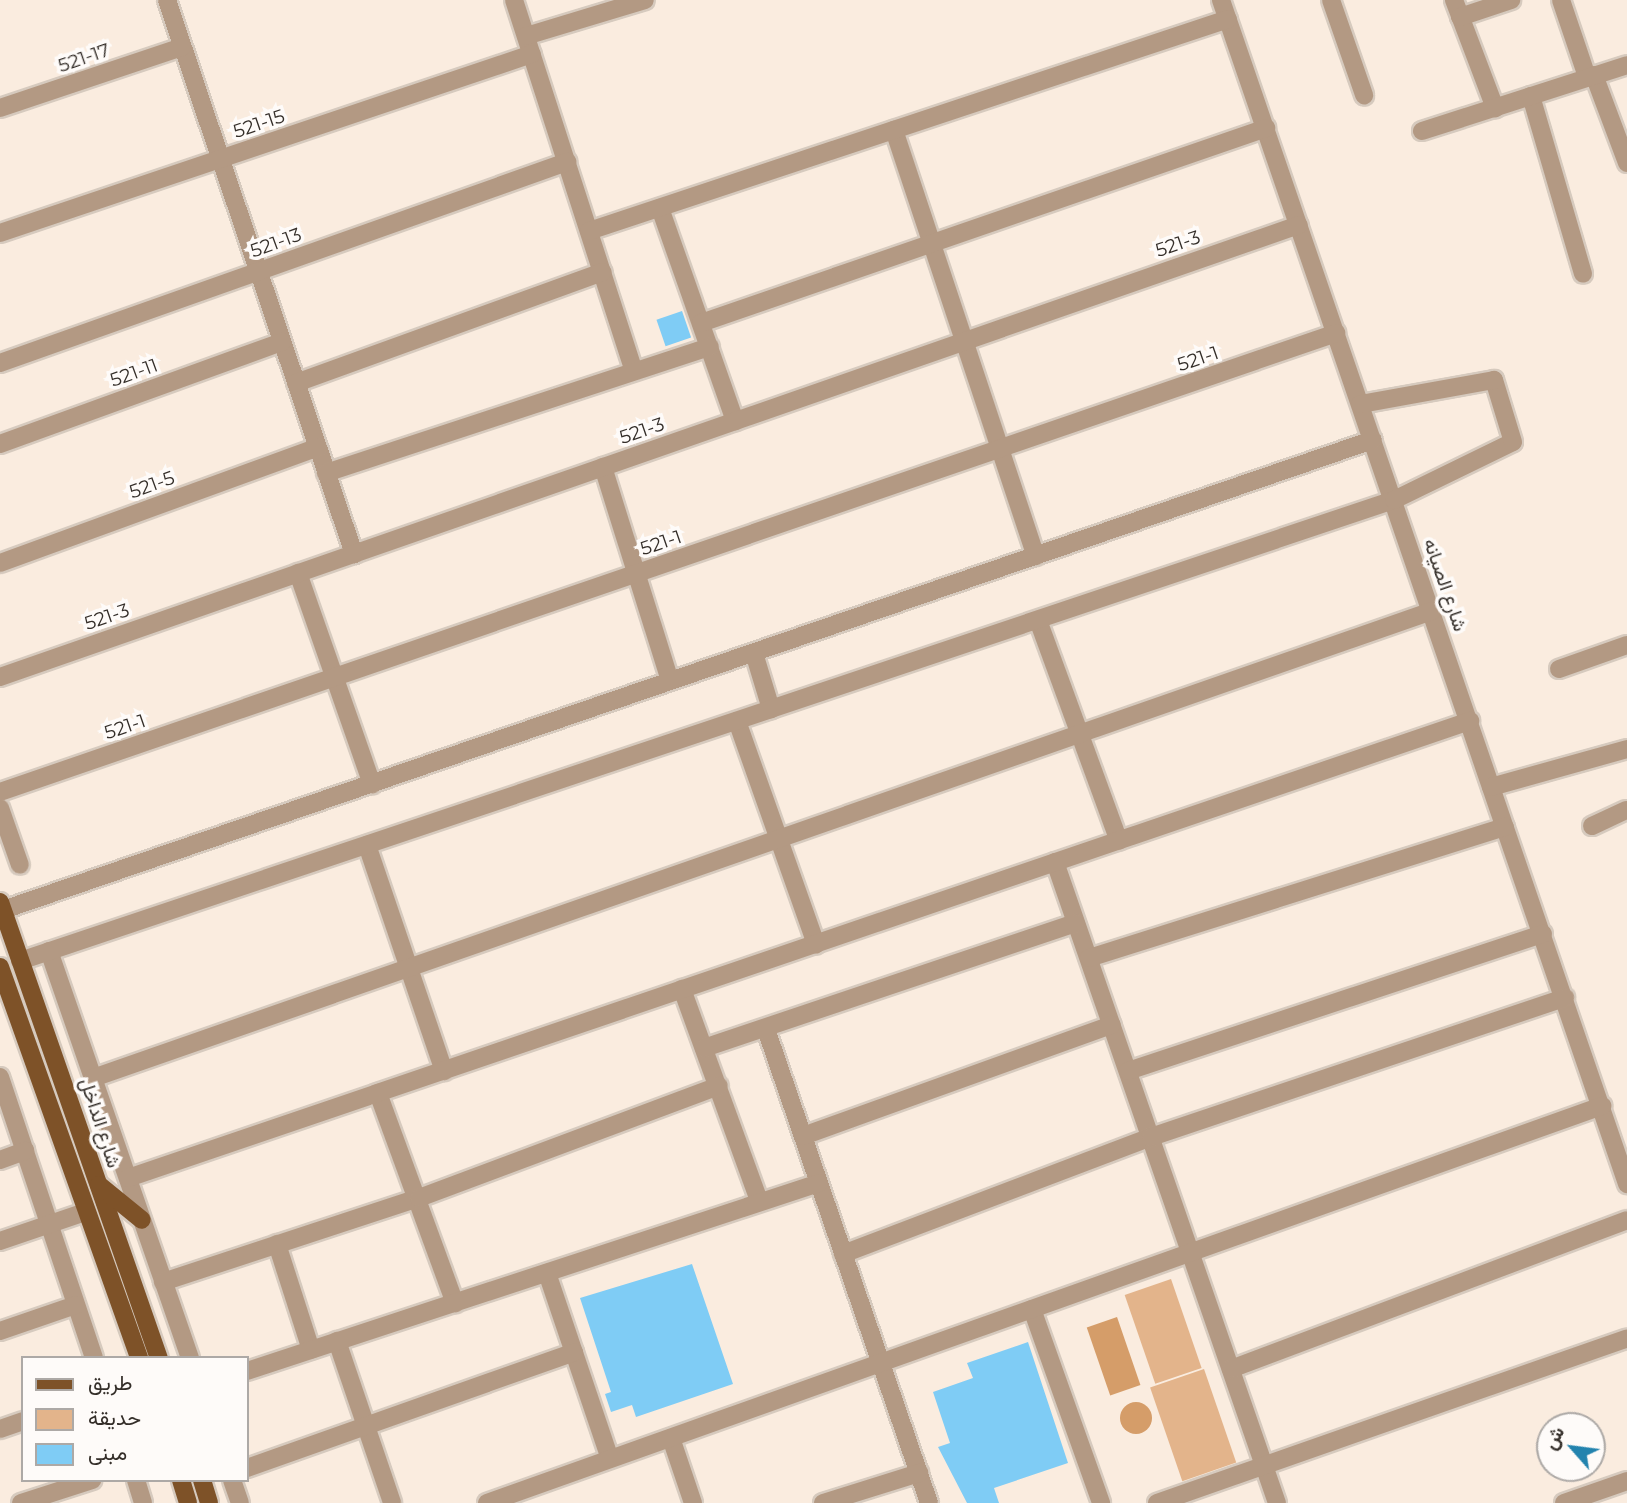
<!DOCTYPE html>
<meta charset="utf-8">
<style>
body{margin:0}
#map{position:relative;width:1627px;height:1503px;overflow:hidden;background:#faecdf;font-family:Montserrat,Vazirmatn,sans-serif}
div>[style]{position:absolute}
.green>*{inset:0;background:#e3b48b;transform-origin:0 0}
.water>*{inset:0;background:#d59d69;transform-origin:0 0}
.round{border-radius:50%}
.building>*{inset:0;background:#7fccf5;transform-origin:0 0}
.roads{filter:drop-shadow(2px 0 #d6cabe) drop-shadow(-2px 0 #d6cabe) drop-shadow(0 2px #d6cabe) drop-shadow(0 -2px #d6cabe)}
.minor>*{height:18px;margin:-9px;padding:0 9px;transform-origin:9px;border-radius:9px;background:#b39983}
.major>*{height:18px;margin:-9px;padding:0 9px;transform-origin:9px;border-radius:9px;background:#7e5228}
span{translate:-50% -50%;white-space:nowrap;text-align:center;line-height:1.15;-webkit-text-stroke:7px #fefbf9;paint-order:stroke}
.street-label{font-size:19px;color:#342e29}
.legend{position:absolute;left:21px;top:1356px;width:228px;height:126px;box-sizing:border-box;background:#fefbf9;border:2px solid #ada9a6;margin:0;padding:9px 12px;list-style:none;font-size:21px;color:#342e29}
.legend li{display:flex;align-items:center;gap:14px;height:35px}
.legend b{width:35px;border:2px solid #ada9a6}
.north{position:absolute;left:1536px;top:1412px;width:70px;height:70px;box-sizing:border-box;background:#fefbf9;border:2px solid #ada9a6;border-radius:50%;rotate:298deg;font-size:19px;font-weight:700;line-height:28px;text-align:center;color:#342e29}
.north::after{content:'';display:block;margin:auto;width:24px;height:32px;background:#2383ae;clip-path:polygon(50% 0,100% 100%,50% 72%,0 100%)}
</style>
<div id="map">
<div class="green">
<i style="left:1171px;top:1279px;width:94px;height:49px;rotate:71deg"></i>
<i style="left:1204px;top:1369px;width:99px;height:57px;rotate:71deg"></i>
</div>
<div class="water">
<i style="left:1117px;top:1317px;width:72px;height:32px;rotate:71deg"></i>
<i class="round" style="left:1120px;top:1402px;width:32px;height:32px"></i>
</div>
<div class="building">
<i style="left:682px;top:311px;width:28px;height:27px;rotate:71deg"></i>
<i style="clip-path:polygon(692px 1264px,733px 1384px,636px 1417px,632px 1405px,611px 1412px,605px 1394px,611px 1392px,580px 1298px)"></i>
<i style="clip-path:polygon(1028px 1342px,1068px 1463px,994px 1488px,999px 1503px,967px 1503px,938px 1447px,950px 1443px,933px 1392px,973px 1378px,967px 1363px)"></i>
</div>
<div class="roads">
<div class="minor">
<i style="left:167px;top:0;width:585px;rotate:71.35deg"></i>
<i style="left:514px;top:0;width:390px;rotate:72.1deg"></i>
<i style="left:1221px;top:0;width:1252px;rotate:71.07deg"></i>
<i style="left:1331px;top:0;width:101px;rotate:70.8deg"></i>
<i style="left:1454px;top:0;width:116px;rotate:69.2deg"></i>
<i style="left:1561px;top:0;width:81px;rotate:71.3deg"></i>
<i style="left:1460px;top:17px;width:54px;rotate:-18.4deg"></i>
<i style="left:526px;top:36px;width:124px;rotate:-16.8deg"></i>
<i style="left:1594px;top:75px;width:94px;rotate:69.4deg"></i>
<i style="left:1531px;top:96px;width:185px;rotate:73.7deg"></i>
<i style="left:0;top:108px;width:192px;rotate:-18.5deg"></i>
<i style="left:894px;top:130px;width:449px;rotate:71.6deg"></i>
<i style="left:1422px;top:131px;width:215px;rotate:-17.8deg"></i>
<i style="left:660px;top:208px;width:226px;rotate:70.6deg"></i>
<i style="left:589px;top:231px;width:673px;rotate:-18.35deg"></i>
<i style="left:0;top:233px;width:561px;rotate:-18.6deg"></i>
<i style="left:701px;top:323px;width:598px;rotate:-19.04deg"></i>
<i style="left:0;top:363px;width:602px;rotate:-19.52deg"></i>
<i style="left:296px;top:383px;width:326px;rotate:-19.9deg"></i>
<i style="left:0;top:444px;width:300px;rotate:-19.9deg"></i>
<i style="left:603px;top:467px;width:224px;rotate:72.6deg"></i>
<i style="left:326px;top:473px;width:404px;rotate:-18.2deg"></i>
<i style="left:0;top:563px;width:338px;rotate:-20deg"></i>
<i style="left:298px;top:573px;width:224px;rotate:70.7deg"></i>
<i style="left:1038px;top:620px;width:235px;rotate:69.9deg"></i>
<i style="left:754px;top:653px;width:59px;rotate:73.1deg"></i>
<i style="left:1559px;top:669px;width:72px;rotate:-19.4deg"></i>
<i style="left:0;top:677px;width:1375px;rotate:-19.19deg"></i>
<i style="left:737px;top:721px;width:237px;rotate:70.5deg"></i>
<i style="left:1491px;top:787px;width:141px;rotate:-15.6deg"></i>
<i style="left:0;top:792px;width:1413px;rotate:-18.96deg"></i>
<i style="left:0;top:808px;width:60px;rotate:70.7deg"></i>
<i style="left:1592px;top:826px;width:38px;rotate:-25deg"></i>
<i style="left:367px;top:845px;width:239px;rotate:71.2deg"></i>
<i style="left:1055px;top:862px;width:678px;rotate:70.9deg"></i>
<i style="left:3px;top:910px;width:1448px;rotate:-18.94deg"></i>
<i style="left:49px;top:951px;width:431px;rotate:70.9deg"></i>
<i style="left:1089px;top:958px;width:436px;rotate:-17.5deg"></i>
<i style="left:20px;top:961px;width:1449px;rotate:-18.55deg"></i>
<i style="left:1394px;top:500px;width:132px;rotate:-26deg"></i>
<i style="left:1513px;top:442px;width:65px;rotate:-107deg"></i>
<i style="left:1494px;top:380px;width:136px;rotate:169.8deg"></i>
<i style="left:682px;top:989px;width:226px;rotate:70deg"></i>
<i style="left:766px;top:1029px;width:501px;rotate:71.02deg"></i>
<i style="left:704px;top:1048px;width:392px;rotate:-18.6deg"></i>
<i style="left:1128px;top:1071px;width:437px;rotate:-18.3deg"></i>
<i style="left:0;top:1077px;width:296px;rotate:71.5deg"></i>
<i style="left:93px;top:1078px;width:1418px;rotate:-19.23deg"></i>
<i style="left:378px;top:1093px;width:224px;rotate:69.9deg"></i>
<i style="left:803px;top:1136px;width:328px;rotate:-19.8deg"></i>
<i style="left:0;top:1160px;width:27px;rotate:-20deg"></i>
<i style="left:128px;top:1178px;width:1418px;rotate:-18.81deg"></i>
<i style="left:0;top:1241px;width:90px;rotate:-18.8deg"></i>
<i style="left:277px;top:1244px;width:111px;rotate:72.2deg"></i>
<i style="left:843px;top:1254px;width:329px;rotate:-20.8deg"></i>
<i style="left:1151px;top:1137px;width:437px;rotate:-18.6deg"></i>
<i style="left:547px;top:1273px;width:196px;rotate:71.3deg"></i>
<i style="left:163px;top:1282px;width:269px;rotate:-18.2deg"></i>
<i style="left:419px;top:1198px;width:320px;rotate:-20.5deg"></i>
<i style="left:1032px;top:1309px;width:206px;rotate:70.4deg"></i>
<i style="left:0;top:1331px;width:80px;rotate:-18.9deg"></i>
<i style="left:337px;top:1341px;width:171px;rotate:71.2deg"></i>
<i style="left:1231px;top:1369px;width:423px;rotate:-20.6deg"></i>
<i style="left:247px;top:1371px;width:602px;rotate:-18.19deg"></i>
<i style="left:0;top:1429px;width:24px;rotate:-19deg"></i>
<i style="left:671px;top:1438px;width:69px;rotate:71.3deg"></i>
<i style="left:247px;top:1468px;width:347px;rotate:-19.5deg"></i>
<i style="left:136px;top:1480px;width:24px;rotate:73deg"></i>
<i style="left:232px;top:1480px;width:24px;rotate:71deg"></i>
<i style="left:21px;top:1503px;width:75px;rotate:-17.9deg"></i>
<i style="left:487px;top:1503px;width:1184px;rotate:-19.6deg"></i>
<i style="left:823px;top:1503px;width:101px;rotate:-17.4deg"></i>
<i style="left:1157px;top:1503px;width:498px;rotate:-19.3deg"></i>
<i style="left:1564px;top:1503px;width:67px;rotate:-19.2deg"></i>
</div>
<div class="major">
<i style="left:0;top:902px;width:483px;rotate:70.8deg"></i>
<i style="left:0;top:967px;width:415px;rotate:70.4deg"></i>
<i style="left:99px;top:1185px;width:55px;rotate:39.1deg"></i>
<i style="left:181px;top:1480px;width:24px;rotate:73deg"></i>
<i style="left:202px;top:1480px;width:24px;rotate:73deg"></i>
</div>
</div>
<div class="street-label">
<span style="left:84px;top:58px;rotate:-19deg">521-17</span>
<span style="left:259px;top:124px;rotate:-19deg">521-15</span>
<span style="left:276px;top:243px;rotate:-20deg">521-13</span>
<span style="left:1178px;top:244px;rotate:-19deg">521-3</span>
<span style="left:1198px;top:359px;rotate:-19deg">521-1</span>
<span style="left:134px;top:373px;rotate:-20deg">521-11</span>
<span style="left:642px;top:431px;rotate:-19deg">521-3</span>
<span style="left:152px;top:485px;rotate:-20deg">521-5</span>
<span style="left:661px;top:543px;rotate:-19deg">521-1</span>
<span style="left:1445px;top:585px;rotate:71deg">شارع الصيانه</span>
<span style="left:107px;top:617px;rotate:-19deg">521-3</span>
<span style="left:125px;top:727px;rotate:-19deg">521-1</span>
<span style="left:100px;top:1123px;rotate:72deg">شارع الداخل</span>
</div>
<ul class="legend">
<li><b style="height:9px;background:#7e5228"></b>طريق</li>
<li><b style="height:19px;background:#e3b48b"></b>حديقة</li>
<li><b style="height:19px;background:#7fccf5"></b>مبنى</li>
</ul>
<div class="north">ش</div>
</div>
